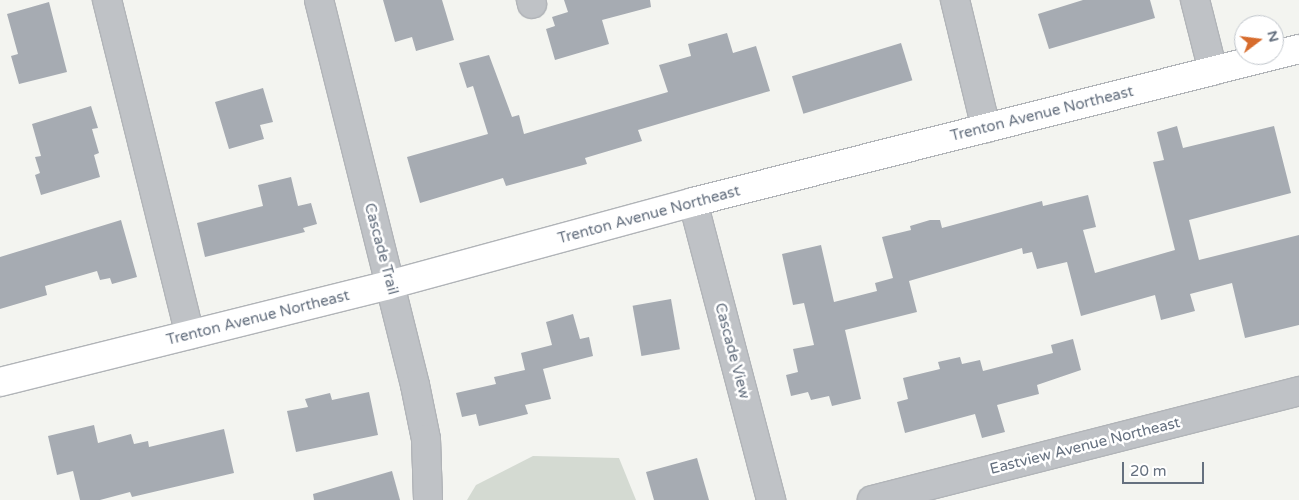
<!DOCTYPE html>
<style>
body{margin:0}
#map{position:relative;width:1299px;height:500px;overflow:hidden;background:#f3f4f0;font-family:"Varela Round",sans-serif}
div>[style]{position:absolute}
.green>*{inset:0;background:#d4dad2}
.building>*{inset:0;background:#a6abb2;transform-origin:0 0}
.roads{filter:drop-shadow(1px 0 #b1b4b8) drop-shadow(-1px 0 #b1b4b8) drop-shadow(0 1px #b1b4b8) drop-shadow(0 -1px #b1b4b8)}
.minor>*{height:28px;margin:-14px;padding:0 14px;transform-origin:14px;border-radius:14px;background:#bfc2c6}
.major>*{height:28px;margin:-14px;padding:0 14px;transform-origin:14px;border-radius:14px;background:#fff}
span{translate:-50% -50%;white-space:nowrap;text-align:center;line-height:1.15;-webkit-text-stroke:5px #fff;paint-order:stroke}
.street-label{font-size:15px;color:#65707f}
.north{position:absolute;left:1234px;top:15px;width:50px;height:50px;box-sizing:border-box;background:#fff;border:1px solid #c1c6cc;border-radius:50%;rotate:75deg;font-size:14px;font-weight:700;line-height:20px;text-align:center;color:#65707f}
.north::after{content:'';display:block;margin:auto;width:18px;height:22px;background:#d76c2d;clip-path:polygon(50% 0,100% 100%,50% 72%,0 100%)}
.scale{position:absolute;left:1122px;top:462px;width:82px;height:22px;box-sizing:border-box;border:2px solid #65707f;border-top:0;padding-left:6px;font-size:15px;line-height:18px;white-space:nowrap;color:#65707f;-webkit-text-stroke:4px #fff;paint-order:stroke}
</style>
<div id="map">
<div class="green">
<i style="clip-path:polygon(533px 456px,619px 458px,636px 500px,467px 500px,476px 485px)"></i>
</div>
<div class="building">
<i style="clip-path:polygon(383px 0,442px 0,454px 40px,416px 51px,412px 37px,395px 42px)"></i>
<i style="clip-path:polygon(564px 0,650px 0,651px 7px,602px 20px,609px 44px,555px 60px,546px 29px,555px 26px,552px 17px,568px 12px)"></i>
<i style="clip-path:polygon(1083px 0,1150px 0,1155px 18px,1049px 49px,1038px 14px)"></i>
<i style="clip-path:polygon(49px 2px,67px 72px,19px 84px,11px 56px,18px 54px,7px 14px)"></i>
<i style="clip-path:polygon(727px 33px,733px 53px,756px 46px,770px 91px,638px 130px,642px 141px,585px 158px,587px 164px,506px 186px,503px 178px,420px 203px,407px 157px,488px 134px,473px 86px,467px 88px,459px 63px,489px 55px,512px 117px,519px 115px,524px 134px,668px 92px,659px 65px,691px 56px,688px 44px)"></i>
<i style="left:901px;top:43px;width:39px;height:114px;rotate:73deg"></i>
<i style="clip-path:polygon(263px 88px,273px 122px,260px 125px,264px 139px,229px 149px,215px 102px)"></i>
<i style="clip-path:polygon(91px 106px,98px 128px,92px 129px,99px 153px,94px 155px,100px 177px,41px 195px,35px 175px,40px 173px,35px 157px,41px 156px,32px 124px)"></i>
<i style="clip-path:polygon(1177px 126px,1183px 148px,1274px 126px,1291px 193px,1189px 220px,1199px 260px,1299px 235px,1299px 325px,1245px 338px,1232px 283px,1190px 294px,1195px 311px,1161px 320px,1155px 295px,1081px 316px,1067px 262px,1037px 269px,1032px 252px,1023px 254px,1022px 248px,909px 281px,917px 312px,845px 330px,861px 399px,832px 406px,829px 396px,811px 400px,808px 392px,791px 396px,786px 375px,798px 372px,793px 349px,814px 345px,804px 303px,793px 305px,782px 254px,821px 245px,834px 302px,877px 291px,875px 283px,893px 278px,882px 237px,911px 230px,910px 226px,930px 220px,940px 220px,942px 228px,1042px 201px,1043px 206px,1088px 195px,1096px 227px,1083px 230px,1095px 273px,1175px 250px,1153px 162px,1164px 160px,1157px 132px)"></i>
<i style="clip-path:polygon(291px 177px,298px 206px,311px 203px,317px 224px,303px 228px,305px 232px,205px 257px,197px 223px,263px 206px,258px 185px)"></i>
<i style="clip-path:polygon(121px 220px,137px 277px,112px 284px,110px 278px,100px 280px,97px 271px,45px 286px,47px 295px,0 309px,0 257px)"></i>
<i style="left:671px;top:299px;width:51px;height:39px;rotate:80deg"></i>
<i style="clip-path:polygon(573px 314px,580px 339px,589px 337px,593px 356px,543px 369px,551px 399px,525px 405px,528px 414px,479px 426px,476px 414px,462px 417px,456px 393px,496px 384px,494px 377px,525px 370px,521px 353px,552px 345px,546px 322px)"></i>
<i style="clip-path:polygon(1073px 339px,1081px 370px,1037px 385px,1039px 394px,997px 405px,1005px 432px,982px 438px,975px 414px,905px 433px,897px 402px,908px 399px,903px 378px,940px 369px,938px 362px,960px 357px,962px 364px,980px 360px,983px 371px,1053px 353px,1051px 345px)"></i>
<i style="clip-path:polygon(369px 392px,378px 435px,296px 452px,287px 411px,308px 407px,305px 399px,330px 393px,332px 400px)"></i>
<i style="clip-path:polygon(94px 425px,98px 443px,131px 434px,134px 444px,148px 441px,149px 447px,224px 429px,234px 473px,132px 497px,130px 492px,100px 500px,80px 500px,73px 471px,57px 475px,48px 436px)"></i>
<i style="clip-path:polygon(697px 458px,709px 500px,654px 500px,646px 472px)"></i>
<i style="clip-path:polygon(392px 471px,400px 500px,314px 500px,313px 494px)"></i>
</div>
<div class="roads">
<div class="minor">
<i style="left:107px;top:0;width:345px;rotate:76.1deg"></i>
<i style="left:319px;top:0;width:397px;rotate:76deg"></i>
<i style="left:415px;top:385px;width:55px;rotate:78.5deg"></i>
<i style="left:426px;top:439px;width:61px;rotate:88.1deg"></i>
<i style="left:531px;top:0;width:4px;rotate:76deg"></i>
<i style="left:955px;top:0;width:132px;rotate:76.4deg"></i>
<i style="left:1195px;top:0;width:73px;rotate:75.8deg"></i>
<i style="left:693px;top:202px;width:308px;rotate:75.3deg"></i>
<i style="left:872px;top:500px;width:441px;rotate:-14.3deg"></i>
</div>
<div class="major">
<i style="left:0;top:382px;width:400px;rotate:-14deg"></i>
<i style="left:388px;top:285px;width:316px;rotate:-15.2deg"></i>
<i style="left:693px;top:202px;width:625px;rotate:-14.17deg"></i>
</div>
</div>
<div class="street-label">
<span style="left:1042px;top:114px;rotate:-14deg">Trenton Avenue Northeast</span>
<span style="left:649px;top:215px;rotate:-15deg">Trenton Avenue Northeast</span>
<span style="left:381px;top:249px;rotate:75deg">Cascade Trail</span>
<span style="left:258px;top:318px;rotate:-14deg">Trenton Avenue Northeast</span>
<span style="left:732px;top:351px;rotate:75deg">Cascade View</span>
<span style="left:1085px;top:446px;rotate:-14deg">Eastview Avenue Northeast</span>
</div>
<div class="north">N</div>
<div class="scale">20 m</div>
</div>
